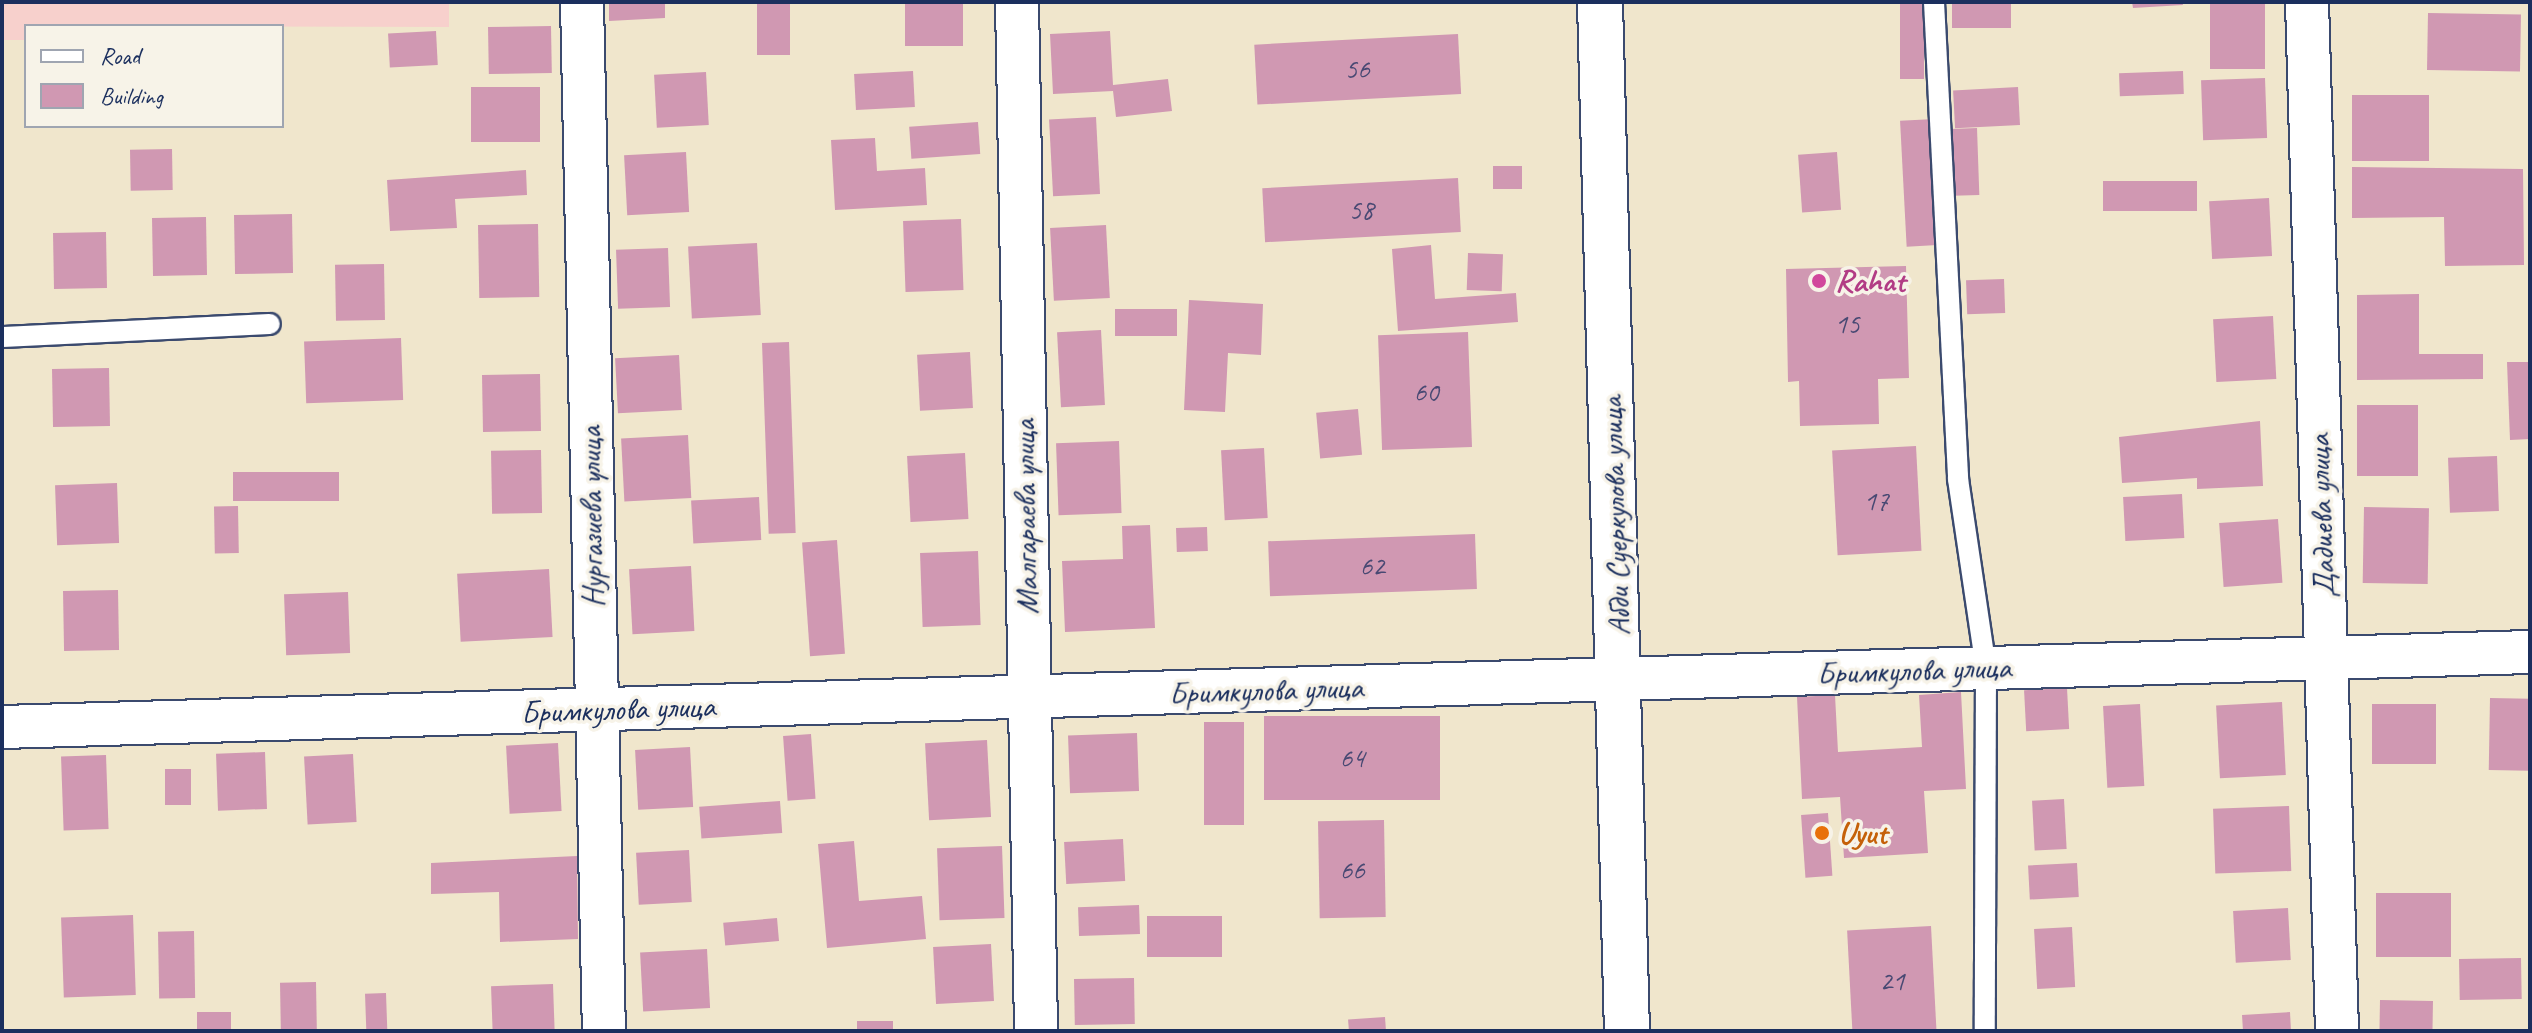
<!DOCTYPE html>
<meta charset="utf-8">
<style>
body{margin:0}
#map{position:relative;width:2532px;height:1033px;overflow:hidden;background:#f0e6cc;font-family:Caveat,sans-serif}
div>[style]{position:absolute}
.built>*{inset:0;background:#f7d0cc}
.building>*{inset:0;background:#d098b2;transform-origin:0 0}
.roads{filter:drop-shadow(2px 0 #3b4a6e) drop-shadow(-2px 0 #3b4a6e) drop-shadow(0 2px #3b4a6e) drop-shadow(0 -2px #3b4a6e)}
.service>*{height:20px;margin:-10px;padding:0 10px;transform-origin:10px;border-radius:10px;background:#fff}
.minor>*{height:42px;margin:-21px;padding:0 21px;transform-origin:21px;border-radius:21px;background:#fff}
.tertiary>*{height:44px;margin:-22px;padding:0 22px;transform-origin:22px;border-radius:22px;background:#fff}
.dots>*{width:22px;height:22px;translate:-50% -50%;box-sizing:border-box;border:4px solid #f7f3e8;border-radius:50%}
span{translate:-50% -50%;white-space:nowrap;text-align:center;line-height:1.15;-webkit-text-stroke:7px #f7f3e8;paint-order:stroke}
.number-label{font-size:28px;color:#484973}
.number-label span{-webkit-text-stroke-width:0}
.hotel-label{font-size:32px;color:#b23c85;font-weight:700}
.left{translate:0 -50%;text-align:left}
.street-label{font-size:32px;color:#1b2f5e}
.food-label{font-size:32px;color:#c56008;font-weight:700}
.frame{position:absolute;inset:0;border:4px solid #1b2f5e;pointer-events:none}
.legend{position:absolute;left:24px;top:24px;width:260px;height:104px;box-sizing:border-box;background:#f7f3e8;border:2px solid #9fa5b1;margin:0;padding:10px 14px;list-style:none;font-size:24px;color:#1b2f5e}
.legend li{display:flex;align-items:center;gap:16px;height:40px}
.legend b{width:40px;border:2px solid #9fa5b1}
</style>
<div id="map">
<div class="built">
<i style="clip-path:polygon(2px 2px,449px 2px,449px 27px,26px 26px,26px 40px,2px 40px)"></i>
</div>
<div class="building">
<i style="clip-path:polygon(609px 2px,665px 2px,665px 18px,609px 21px)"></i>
<i style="left:757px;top:2px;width:33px;height:53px"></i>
<i style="left:905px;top:2px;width:58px;height:44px"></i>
<i style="left:1900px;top:2px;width:24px;height:77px"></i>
<i style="left:1952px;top:2px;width:59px;height:26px"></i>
<i style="clip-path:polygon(2132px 2px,2182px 2px,2183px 5px,2133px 8px)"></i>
<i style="left:2210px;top:2px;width:55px;height:67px"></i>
<i style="left:2428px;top:13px;width:93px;height:57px;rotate:1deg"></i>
<i style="left:551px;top:26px;width:47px;height:63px;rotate:89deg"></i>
<i style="left:436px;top:31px;width:34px;height:48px;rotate:87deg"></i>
<i style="clip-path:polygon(1110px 31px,1113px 85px,1168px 79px,1172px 111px,1116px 117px,1113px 91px,1053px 94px,1050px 34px)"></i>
<i style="left:1458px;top:34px;width:60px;height:204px;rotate:87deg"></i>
<i style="left:913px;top:71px;width:36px;height:59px;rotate:87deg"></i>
<i style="left:2183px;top:71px;width:23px;height:64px;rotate:88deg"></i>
<i style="left:706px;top:72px;width:53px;height:52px;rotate:87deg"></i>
<i style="left:2265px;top:78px;width:60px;height:64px;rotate:88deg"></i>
<i style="left:540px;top:87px;width:55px;height:69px;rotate:90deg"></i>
<i style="left:2018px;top:87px;width:38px;height:65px;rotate:87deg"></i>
<i style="left:2352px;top:95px;width:77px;height:66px"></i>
<i style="left:1096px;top:117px;width:77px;height:47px;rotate:87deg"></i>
<i style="left:1935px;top:119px;width:126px;height:35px;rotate:87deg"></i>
<i style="left:978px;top:122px;width:32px;height:69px;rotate:86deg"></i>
<i style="left:1977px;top:128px;width:67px;height:26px;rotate:88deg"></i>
<i style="clip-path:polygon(875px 138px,877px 171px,925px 168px,927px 205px,835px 210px,831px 140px)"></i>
<i style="left:172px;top:149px;width:41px;height:42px;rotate:89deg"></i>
<i style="left:686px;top:152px;width:60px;height:62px;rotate:87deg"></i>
<i style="left:1837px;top:152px;width:58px;height:39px;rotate:86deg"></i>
<i style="left:1493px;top:166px;width:29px;height:23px"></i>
<i style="clip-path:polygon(2352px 167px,2523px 169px,2524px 265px,2445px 266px,2444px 217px,2352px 218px)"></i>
<i style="clip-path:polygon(526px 170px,527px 195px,455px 199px,457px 228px,390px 231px,387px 180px)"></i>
<i style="left:1458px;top:178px;width:54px;height:196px;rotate:87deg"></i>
<i style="left:2197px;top:181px;width:30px;height:94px;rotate:90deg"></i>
<i style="left:2269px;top:198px;width:58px;height:60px;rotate:87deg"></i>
<i style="left:292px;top:214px;width:59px;height:58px;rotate:89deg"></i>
<i style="left:206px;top:217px;width:58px;height:54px;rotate:89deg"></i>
<i style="left:961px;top:219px;width:71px;height:58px;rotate:88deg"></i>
<i style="left:538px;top:224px;width:73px;height:60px;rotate:89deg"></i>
<i style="left:1106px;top:225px;width:73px;height:56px;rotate:87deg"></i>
<i style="left:106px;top:232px;width:56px;height:53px;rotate:89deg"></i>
<i style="left:757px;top:243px;width:72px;height:69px;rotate:87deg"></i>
<i style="clip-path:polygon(1431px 245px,1435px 299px,1516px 293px,1518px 322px,1398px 331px,1392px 249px)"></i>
<i style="left:668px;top:248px;width:59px;height:52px;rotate:88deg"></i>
<i style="left:1468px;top:253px;width:35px;height:37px;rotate:2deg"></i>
<i style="left:384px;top:264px;width:56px;height:49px;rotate:89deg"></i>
<i style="clip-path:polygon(1906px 266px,1909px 378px,1878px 379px,1879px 424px,1800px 426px,1799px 381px,1788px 382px,1786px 269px)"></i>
<i style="left:2004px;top:279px;width:34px;height:38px;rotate:88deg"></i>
<i style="clip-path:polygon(2419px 294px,2419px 354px,2483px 354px,2483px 379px,2357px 380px,2357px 295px)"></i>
<i style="clip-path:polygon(1189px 300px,1263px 304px,1261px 355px,1228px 353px,1225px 412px,1184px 410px)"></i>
<i style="left:1115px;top:309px;width:62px;height:27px"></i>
<i style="left:2273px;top:316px;width:63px;height:60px;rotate:87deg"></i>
<i style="left:1101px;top:330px;width:75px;height:44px;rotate:87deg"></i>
<i style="left:1468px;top:332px;width:115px;height:90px;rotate:88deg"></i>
<i style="left:401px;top:338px;width:62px;height:97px;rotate:88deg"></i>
<i style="left:789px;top:342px;width:191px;height:27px;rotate:88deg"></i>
<i style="left:970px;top:352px;width:56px;height:53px;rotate:87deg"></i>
<i style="left:679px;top:355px;width:55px;height:64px;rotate:87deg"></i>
<i style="clip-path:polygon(2507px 362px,2530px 362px,2530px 439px,2510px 440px)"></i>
<i style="left:109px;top:368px;width:58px;height:57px;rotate:89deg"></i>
<i style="left:540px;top:374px;width:57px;height:58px;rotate:89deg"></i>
<i style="left:2357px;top:405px;width:61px;height:71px"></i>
<i style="left:1358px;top:409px;width:46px;height:42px;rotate:85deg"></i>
<i style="clip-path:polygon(2260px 421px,2263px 486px,2197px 489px,2197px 478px,2122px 483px,2119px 437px)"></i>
<i style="left:688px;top:435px;width:63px;height:67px;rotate:87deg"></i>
<i style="left:1119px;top:441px;width:72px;height:63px;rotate:88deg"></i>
<i style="left:1916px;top:446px;width:105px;height:84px;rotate:87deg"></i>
<i style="left:1264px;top:448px;width:70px;height:43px;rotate:87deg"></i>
<i style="left:541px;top:450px;width:63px;height:50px;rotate:89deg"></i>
<i style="left:965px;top:453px;width:66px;height:58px;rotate:87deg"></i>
<i style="left:2497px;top:456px;width:55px;height:49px;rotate:88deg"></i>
<i style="left:339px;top:472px;width:29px;height:106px;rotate:90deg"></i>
<i style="left:117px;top:483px;width:60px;height:62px;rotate:88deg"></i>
<i style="left:2182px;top:494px;width:44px;height:59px;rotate:87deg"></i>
<i style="left:759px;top:497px;width:43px;height:68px;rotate:87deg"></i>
<i style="left:238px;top:506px;width:47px;height:24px;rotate:89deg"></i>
<i style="left:2364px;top:507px;width:65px;height:76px;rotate:1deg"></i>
<i style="left:2278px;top:519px;width:64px;height:59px;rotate:86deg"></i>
<i style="clip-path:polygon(1150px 525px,1155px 628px,1065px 632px,1062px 561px,1123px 559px,1122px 526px)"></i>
<i style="left:1207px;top:527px;width:24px;height:31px;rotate:88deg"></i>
<i style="left:1475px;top:534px;width:55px;height:207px;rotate:88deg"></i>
<i style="left:837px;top:540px;width:114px;height:35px;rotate:86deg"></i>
<i style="left:978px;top:551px;width:74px;height:58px;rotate:88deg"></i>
<i style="left:691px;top:566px;width:65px;height:62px;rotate:87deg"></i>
<i style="left:549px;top:569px;width:68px;height:92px;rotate:87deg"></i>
<i style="left:118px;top:590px;width:60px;height:55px;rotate:89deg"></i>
<i style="left:348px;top:592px;width:61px;height:64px;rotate:88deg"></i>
<i style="left:2067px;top:688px;width:41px;height:43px;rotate:87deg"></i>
<i style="clip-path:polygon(1961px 692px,1966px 789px,1924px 791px,1928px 853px,1844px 858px,1840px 797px,1802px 799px,1797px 697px,1835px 695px,1838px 752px,1922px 747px,1919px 695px)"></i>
<i style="left:2490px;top:698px;width:40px;height:72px;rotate:1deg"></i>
<i style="left:2282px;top:702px;width:73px;height:66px;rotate:87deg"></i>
<i style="left:2140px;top:704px;width:82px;height:37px;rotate:87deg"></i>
<i style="left:2372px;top:704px;width:64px;height:60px"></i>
<i style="left:1264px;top:716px;width:176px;height:84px"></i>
<i style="left:1204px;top:722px;width:40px;height:103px"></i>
<i style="left:1137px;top:733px;width:58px;height:69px;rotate:88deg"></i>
<i style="left:811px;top:734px;width:65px;height:28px;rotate:86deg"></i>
<i style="left:987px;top:740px;width:77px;height:62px;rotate:87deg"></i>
<i style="left:558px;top:743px;width:68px;height:52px;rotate:87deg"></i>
<i style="left:690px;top:747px;width:60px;height:55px;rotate:87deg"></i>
<i style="left:265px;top:752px;width:57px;height:49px;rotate:88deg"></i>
<i style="left:353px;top:754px;width:68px;height:49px;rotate:87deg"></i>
<i style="left:106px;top:755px;width:74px;height:45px;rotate:88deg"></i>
<i style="left:165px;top:769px;width:26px;height:36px"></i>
<i style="left:2064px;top:799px;width:50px;height:32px;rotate:87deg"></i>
<i style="left:780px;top:801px;width:32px;height:81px;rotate:86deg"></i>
<i style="left:2289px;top:806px;width:65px;height:76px;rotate:88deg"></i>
<i style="left:1828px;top:813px;width:63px;height:27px;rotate:86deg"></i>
<i style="left:1384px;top:820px;width:97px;height:66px;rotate:89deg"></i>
<i style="left:1123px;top:839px;width:42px;height:59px;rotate:87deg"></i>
<i style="clip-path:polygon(854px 841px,859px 901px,922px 896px,926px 939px,827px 948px,818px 844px)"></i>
<i style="left:1002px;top:846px;width:72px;height:65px;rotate:88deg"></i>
<i style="left:689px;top:850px;width:52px;height:53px;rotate:87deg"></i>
<i style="clip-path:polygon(577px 856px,578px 939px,500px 942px,499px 892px,431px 894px,431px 863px)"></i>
<i style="left:2077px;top:863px;width:34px;height:49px;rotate:87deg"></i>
<i style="left:2376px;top:893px;width:75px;height:64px"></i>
<i style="left:1139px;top:905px;width:29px;height:61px;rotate:88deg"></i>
<i style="left:2288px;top:908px;width:52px;height:55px;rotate:87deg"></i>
<i style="left:133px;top:915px;width:80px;height:72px;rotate:88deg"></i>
<i style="left:1222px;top:916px;width:41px;height:75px;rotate:90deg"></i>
<i style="left:777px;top:918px;width:23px;height:54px;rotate:85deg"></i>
<i style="left:1931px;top:926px;width:105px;height:84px;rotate:87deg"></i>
<i style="left:2072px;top:927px;width:60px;height:38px;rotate:87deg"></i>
<i style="left:194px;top:931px;width:67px;height:36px;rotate:89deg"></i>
<i style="left:991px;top:944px;width:57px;height:58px;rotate:87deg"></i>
<i style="left:707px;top:949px;width:59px;height:67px;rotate:87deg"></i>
<i style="left:2521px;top:958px;width:41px;height:62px;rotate:89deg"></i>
<i style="left:1134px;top:978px;width:46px;height:60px;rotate:89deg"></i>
<i style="left:316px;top:982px;width:49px;height:36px;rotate:89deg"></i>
<i style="left:553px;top:984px;width:47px;height:62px;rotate:88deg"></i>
<i style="left:386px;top:993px;width:38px;height:21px;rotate:88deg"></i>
<i style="left:2380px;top:1000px;width:53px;height:31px;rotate:1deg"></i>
<i style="left:231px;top:1012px;width:19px;height:34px;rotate:90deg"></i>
<i style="clip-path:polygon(2290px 1012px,2291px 1031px,2243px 1031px,2242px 1015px)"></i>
<i style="left:1385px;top:1017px;width:14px;height:37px;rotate:86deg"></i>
<i style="left:857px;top:1021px;width:36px;height:10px"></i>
</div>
<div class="roads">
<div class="service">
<i style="left:1934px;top:2px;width:478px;rotate:87.1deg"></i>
<i style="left:1958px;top:479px;width:192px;rotate:81.6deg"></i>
<i style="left:1986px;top:669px;width:362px;rotate:90.2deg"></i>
<i style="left:2px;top:337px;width:268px;rotate:-2.8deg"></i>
</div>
<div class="minor">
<i style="left:582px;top:2px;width:1029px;rotate:88.78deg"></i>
<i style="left:1017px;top:2px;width:1029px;rotate:88.94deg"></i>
<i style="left:2307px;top:2px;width:1029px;rotate:88.33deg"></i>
<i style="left:2px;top:727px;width:2529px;rotate:-1.7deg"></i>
</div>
<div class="tertiary">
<i style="left:1600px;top:2px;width:1029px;rotate:88.5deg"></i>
</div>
</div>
<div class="dots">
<i style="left:1819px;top:281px;background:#d1479c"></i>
<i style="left:1822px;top:833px;background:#e8710a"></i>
</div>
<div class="number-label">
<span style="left:1357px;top:69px">56</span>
<span style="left:1361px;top:210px">58</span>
<span style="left:1847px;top:324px">15</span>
<span style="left:1426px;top:392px">60</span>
<span style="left:1876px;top:501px">17</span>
<span style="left:1372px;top:566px">62</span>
<span style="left:1352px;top:758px">64</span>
<span style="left:1352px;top:870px">66</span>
<span style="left:1892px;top:981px">21</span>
</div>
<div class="hotel-label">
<span class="left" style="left:1835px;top:281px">Rahat</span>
</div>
<div class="street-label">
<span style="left:1616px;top:516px;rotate:-92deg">Абди Суеркулова улица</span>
<span style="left:2322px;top:516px;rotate:-92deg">Дадиева улица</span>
<span style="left:592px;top:517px;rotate:-91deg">Нургазиева улица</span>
<span style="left:1026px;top:517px;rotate:-91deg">Малгараева улица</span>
<span style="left:1914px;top:671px;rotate:-2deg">Бримкулова улица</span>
<span style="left:1266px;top:691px;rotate:-2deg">Бримкулова улица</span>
<span style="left:618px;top:710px;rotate:-2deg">Бримкулова улица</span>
</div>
<div class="food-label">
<span class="left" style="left:1838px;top:833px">Uyut</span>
</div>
<div class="frame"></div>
<ul class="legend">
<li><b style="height:10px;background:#fff"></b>Road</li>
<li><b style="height:22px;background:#d098b2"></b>Building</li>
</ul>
</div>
